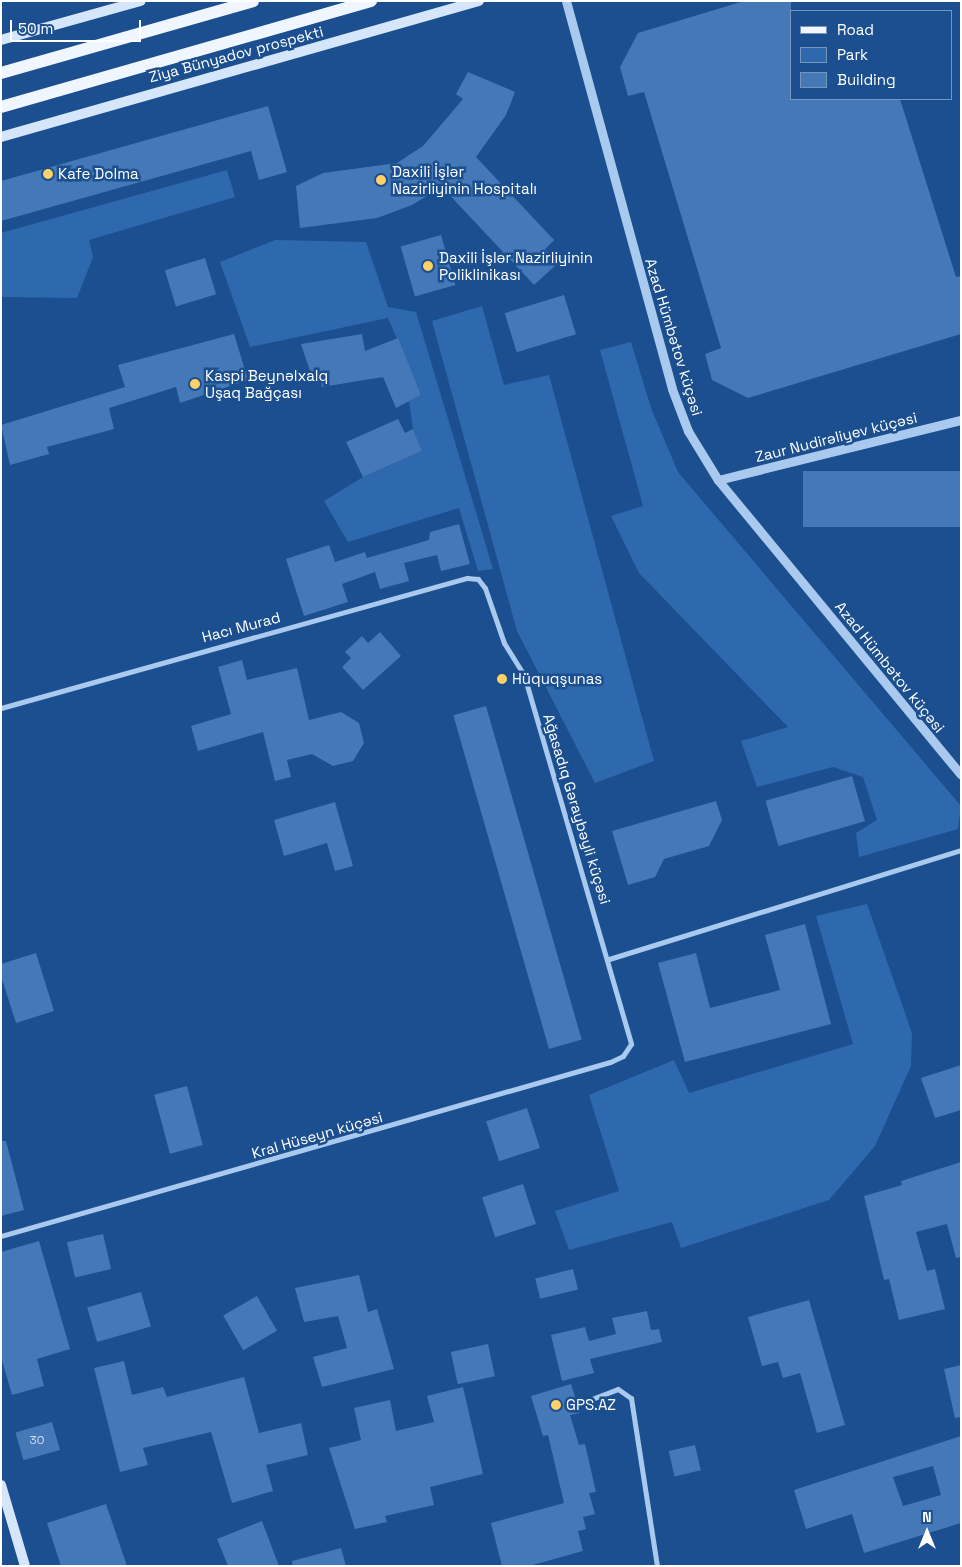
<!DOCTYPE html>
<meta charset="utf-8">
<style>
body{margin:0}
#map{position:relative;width:962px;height:1567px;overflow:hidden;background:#1b4f8f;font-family:"Space Grotesk",sans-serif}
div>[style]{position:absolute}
.green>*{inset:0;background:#2e69ad}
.building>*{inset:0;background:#4478b7;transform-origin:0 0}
.minor>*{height:5px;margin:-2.5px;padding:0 2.5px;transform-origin:2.5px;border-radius:2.5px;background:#a9c9ee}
.tertiary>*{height:9px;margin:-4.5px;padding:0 4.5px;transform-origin:4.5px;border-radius:4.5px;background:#a9c9ee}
.secondary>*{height:10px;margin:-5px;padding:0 5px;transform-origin:5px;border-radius:5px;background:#d6e6fa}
.primary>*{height:12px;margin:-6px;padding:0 6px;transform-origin:6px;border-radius:6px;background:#f0f6ff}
.dots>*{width:14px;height:14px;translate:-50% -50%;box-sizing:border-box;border:2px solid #1b4f8f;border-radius:50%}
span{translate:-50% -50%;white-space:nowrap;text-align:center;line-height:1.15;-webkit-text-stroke:5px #1b4f8f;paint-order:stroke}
.number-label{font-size:12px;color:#d0dded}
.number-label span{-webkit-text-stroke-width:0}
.street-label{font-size:15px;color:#fff}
.poi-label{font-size:15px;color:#fff}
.left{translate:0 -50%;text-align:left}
.frame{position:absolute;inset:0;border:2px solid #fff;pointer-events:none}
.legend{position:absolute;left:790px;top:10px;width:162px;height:90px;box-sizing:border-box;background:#1b4f8f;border:1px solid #7695bc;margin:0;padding:6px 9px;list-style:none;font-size:15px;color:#fff}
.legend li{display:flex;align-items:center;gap:10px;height:25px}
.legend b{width:25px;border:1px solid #7695bc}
.north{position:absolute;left:902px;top:1507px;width:50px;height:50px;-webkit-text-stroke:4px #1b4f8f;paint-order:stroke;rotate:0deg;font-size:14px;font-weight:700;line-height:20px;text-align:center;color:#fff}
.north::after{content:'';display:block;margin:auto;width:18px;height:22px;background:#fff;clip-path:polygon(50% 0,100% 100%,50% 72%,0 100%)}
.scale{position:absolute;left:10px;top:20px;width:131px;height:22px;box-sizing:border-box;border:2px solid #fff;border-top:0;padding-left:6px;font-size:15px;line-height:18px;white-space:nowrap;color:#fff;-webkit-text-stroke:4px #1b4f8f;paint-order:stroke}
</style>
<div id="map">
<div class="green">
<i style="clip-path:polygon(227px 170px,235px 197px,89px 240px,93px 257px,77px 298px,1px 297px,1px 233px)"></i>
<i style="clip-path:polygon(275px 240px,366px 242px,388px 307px,416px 312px,493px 569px,478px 571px,459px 508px,348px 542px,324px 501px,363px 477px,422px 451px,413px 429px,409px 401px,421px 395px,388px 318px,250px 347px,220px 262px)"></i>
<i style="clip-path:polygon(482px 306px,504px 385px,549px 375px,654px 761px,595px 783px,517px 631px,432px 321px)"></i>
<i style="clip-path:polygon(631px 342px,651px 408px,678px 472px,961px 806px,958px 829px,859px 857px,856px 833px,877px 820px,863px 777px,833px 767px,757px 787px,741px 741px,788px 727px,639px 573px,611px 516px,643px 506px,600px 350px)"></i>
<i style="clip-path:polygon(867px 904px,912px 1033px,911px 1066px,875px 1146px,829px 1200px,681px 1248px,672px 1222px,569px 1250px,555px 1211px,619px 1191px,589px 1095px,674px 1060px,689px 1093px,853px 1044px,816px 916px)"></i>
</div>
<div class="building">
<i style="clip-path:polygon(744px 1px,791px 1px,791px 99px,900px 99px,956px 277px,961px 276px,961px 334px,748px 398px,712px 380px,705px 354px,721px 348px,644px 92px,628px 96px,620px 67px,638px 33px)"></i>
<i style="clip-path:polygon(468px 72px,515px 92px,506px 115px,476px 157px,554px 240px,545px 249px,558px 263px,534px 285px,442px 187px,412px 205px,377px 218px,300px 228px,296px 186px,323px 173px,397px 163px,423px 146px,463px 99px,456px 94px)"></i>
<i style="clip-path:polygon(268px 106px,287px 172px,259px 180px,251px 151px,1px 221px,1px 181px)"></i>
<i style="left:441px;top:235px;width:52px;height:42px;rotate:74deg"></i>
<i style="left:205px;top:258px;width:38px;height:42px;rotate:73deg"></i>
<i style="left:564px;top:295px;width:41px;height:62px;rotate:73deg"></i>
<i style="clip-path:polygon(234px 334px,248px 380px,180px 403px,176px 387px,109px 408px,114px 429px,47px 447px,49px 454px,10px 465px,1px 425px,125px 387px,118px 365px)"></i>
<i style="clip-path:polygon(362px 334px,365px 351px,398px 338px,421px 395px,396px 408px,383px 377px,322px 387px,320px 378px,313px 380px,301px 344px)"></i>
<i style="clip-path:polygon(398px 419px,405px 433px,413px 429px,422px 451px,363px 477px,346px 442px)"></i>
<i style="left:961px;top:471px;width:56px;height:158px;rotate:90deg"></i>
<i style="clip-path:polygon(459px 524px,470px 564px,441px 571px,437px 555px,404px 563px,409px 581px,380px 589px,375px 572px,342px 584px,348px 602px,304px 616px,286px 559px,329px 545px,335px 562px,365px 552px,367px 558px,429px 540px,430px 532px)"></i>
<i style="clip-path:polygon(380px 632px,401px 656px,363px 690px,342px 667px,351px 658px,345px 652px,362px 636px,368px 643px)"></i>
<i style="clip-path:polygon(242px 660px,247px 680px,297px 668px,309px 720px,341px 712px,359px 723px,364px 743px,353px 761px,333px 766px,312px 754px,287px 760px,291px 777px,275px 781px,263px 732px,198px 751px,191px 726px,231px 714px,218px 667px)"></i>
<i style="left:486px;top:706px;width:347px;height:34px;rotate:74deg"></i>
<i style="left:852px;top:776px;width:47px;height:90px;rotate:74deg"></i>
<i style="clip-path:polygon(716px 801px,722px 820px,709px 846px,664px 859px,655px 877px,628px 885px,612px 831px)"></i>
<i style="clip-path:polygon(335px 802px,353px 866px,335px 871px,327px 843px,284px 856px,274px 820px)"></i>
<i style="clip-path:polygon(805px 924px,831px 1024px,685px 1062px,658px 963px,696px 953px,710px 1008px,780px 990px,765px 935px)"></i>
<i style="clip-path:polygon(36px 953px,54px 1011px,16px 1023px,1px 976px,1px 964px)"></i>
<i style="clip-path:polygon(961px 1065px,961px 1110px,935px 1118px,921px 1078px)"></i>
<i style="left:187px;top:1086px;width:61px;height:34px;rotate:75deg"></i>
<i style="left:527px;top:1108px;width:42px;height:43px;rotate:72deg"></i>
<i style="clip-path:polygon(1px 1141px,6px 1141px,24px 1210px,1px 1216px)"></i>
<i style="clip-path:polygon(961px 1162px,961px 1257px,956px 1258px,947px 1224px,916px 1232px,927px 1271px,935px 1269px,945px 1309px,899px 1320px,889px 1279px,884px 1280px,864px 1196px,902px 1185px,901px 1181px)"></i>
<i style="left:523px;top:1184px;width:42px;height:43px;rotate:72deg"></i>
<i style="left:103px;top:1234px;width:36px;height:37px;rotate:77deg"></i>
<i style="clip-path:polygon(39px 1241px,70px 1349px,37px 1359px,44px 1386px,12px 1395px,1px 1357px,1px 1252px)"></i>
<i style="left:573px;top:1269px;width:21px;height:39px;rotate:76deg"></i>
<i style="clip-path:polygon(359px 1275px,368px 1312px,377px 1309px,394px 1369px,322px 1387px,313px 1357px,347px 1348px,338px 1316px,304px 1322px,295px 1288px)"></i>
<i style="left:141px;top:1292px;width:36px;height:56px;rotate:74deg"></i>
<i style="left:257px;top:1296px;width:40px;height:39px;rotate:60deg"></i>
<i style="clip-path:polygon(809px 1300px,845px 1425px,817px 1433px,800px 1373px,783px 1378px,778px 1362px,762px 1366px,748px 1317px)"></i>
<i style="clip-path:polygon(647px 1311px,651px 1330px,659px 1329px,662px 1342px,590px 1359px,594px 1373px,562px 1381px,551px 1335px,585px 1327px,589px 1341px,616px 1334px,612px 1318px)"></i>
<i style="left:488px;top:1344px;width:33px;height:38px;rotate:78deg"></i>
<i style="clip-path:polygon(124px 1361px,132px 1395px,163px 1387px,167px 1397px,244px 1377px,259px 1433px,301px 1423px,308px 1455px,266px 1465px,273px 1491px,232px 1503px,211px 1432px,143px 1448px,148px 1465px,120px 1472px,94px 1368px)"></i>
<i style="clip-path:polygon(961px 1365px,961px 1417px,955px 1418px,944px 1369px)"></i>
<i style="clip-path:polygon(571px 1384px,580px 1413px,570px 1415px,579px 1445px,585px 1444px,596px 1492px,589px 1493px,595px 1514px,583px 1517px,586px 1529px,578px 1531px,583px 1551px,529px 1566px,502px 1566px,491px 1523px,564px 1503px,548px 1435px,543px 1436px,531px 1396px)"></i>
<i style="clip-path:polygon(463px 1387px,483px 1474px,430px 1487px,434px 1505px,385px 1516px,387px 1522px,355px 1529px,329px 1448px,361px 1440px,354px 1408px,390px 1400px,396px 1431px,434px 1422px,427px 1396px)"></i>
<i style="left:52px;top:1422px;width:29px;height:38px;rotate:74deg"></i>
<i style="clip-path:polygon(evenodd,961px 1436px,961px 1523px,864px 1553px,852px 1514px,806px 1529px,794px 1490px,961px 1436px,933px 1466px,941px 1495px,903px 1506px,893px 1477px,933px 1466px)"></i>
<i style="left:695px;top:1445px;width:26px;height:27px;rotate:77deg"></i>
<i style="clip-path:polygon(106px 1504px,127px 1566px,61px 1566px,47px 1523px)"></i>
<i style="clip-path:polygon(262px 1521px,279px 1566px,228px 1566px,217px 1539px)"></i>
<i style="clip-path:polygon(341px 1548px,346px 1566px,293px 1566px,292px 1561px)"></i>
</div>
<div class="minor">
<i style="left:1px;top:708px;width:484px;rotate:-15.6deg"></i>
<i style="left:467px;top:578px;width:11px;rotate:5deg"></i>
<i style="left:478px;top:579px;width:11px;rotate:52deg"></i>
<i style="left:485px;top:588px;width:58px;rotate:70.9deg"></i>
<i style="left:504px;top:643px;width:38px;rotate:58deg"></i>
<i style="left:524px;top:675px;width:384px;rotate:73.8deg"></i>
<i style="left:631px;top:1044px;width:14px;rotate:124deg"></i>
<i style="left:623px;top:1056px;width:14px;rotate:155deg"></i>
<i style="left:610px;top:1062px;width:633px;rotate:164.05deg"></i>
<i style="left:609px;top:959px;width:368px;rotate:-17.2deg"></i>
<i style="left:584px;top:1402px;width:36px;rotate:-21deg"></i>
<i style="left:618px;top:1389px;width:16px;rotate:35deg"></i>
<i style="left:631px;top:1398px;width:170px;rotate:81.2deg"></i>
</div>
<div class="tertiary">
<i style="left:566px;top:1px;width:402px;rotate:74.7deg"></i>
<i style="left:672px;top:389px;width:45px;rotate:69.1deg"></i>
<i style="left:688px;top:431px;width:57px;rotate:58.5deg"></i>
<i style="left:718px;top:480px;width:382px;rotate:50.5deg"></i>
<i style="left:718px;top:480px;width:250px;rotate:-13.9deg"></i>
</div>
<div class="secondary">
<i style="left:1px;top:40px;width:145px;rotate:-15.6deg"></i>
<i style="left:1px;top:137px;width:497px;rotate:-15.9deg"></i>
<i style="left:1px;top:1485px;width:84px;rotate:73.5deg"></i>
</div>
<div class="primary">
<i style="left:1px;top:73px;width:262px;rotate:-15.9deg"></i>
<i style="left:1px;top:107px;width:385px;rotate:-16deg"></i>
</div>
<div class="dots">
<i style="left:48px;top:174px;background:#ffd166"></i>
<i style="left:381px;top:180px;background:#ffd166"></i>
<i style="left:428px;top:266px;background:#ffd166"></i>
<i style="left:195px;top:384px;background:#ffd166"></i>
<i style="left:502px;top:679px;background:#ffd166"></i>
<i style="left:556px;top:1405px;background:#ffd166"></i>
</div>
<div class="number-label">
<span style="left:37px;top:1441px">30</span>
</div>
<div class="street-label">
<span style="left:236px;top:54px;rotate:-15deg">Ziya Bünyadov prospekti</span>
<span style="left:674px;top:337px;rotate:73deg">Azad Hümbətov küçəsi</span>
<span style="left:836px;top:437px;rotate:-14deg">Zaur Nudirəliyev küçəsi</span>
<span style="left:241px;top:627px;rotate:-15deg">Hacı Murad</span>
<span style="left:890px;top:667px;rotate:51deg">Azad Hümbətov küçəsi</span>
<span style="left:577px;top:809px;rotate:73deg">Ağasadıq Gəraybəyli küçəsi</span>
<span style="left:317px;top:1135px;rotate:-16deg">Kral Hüseyn küçəsi</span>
</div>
<div class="poi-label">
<span class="left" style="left:392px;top:180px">Daxili İşlər<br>Nazirliyinin Hospitalı</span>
<span class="left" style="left:58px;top:174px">Kafe Dolma</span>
<span class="left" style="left:439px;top:266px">Daxili İşlər Nazirliyinin<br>Poliklinikası</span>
<span class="left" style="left:205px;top:384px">Kaspi Beynəlxalq<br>Uşaq Bağçası</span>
<span class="left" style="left:512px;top:679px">Hüquqşunas</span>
<span class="left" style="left:566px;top:1405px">GPS.AZ</span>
</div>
<div class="frame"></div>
<ul class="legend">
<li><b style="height:6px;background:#f0f6ff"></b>Road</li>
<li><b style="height:14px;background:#2e69ad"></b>Park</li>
<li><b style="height:14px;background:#4478b7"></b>Building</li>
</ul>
<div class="north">N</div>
<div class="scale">50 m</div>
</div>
